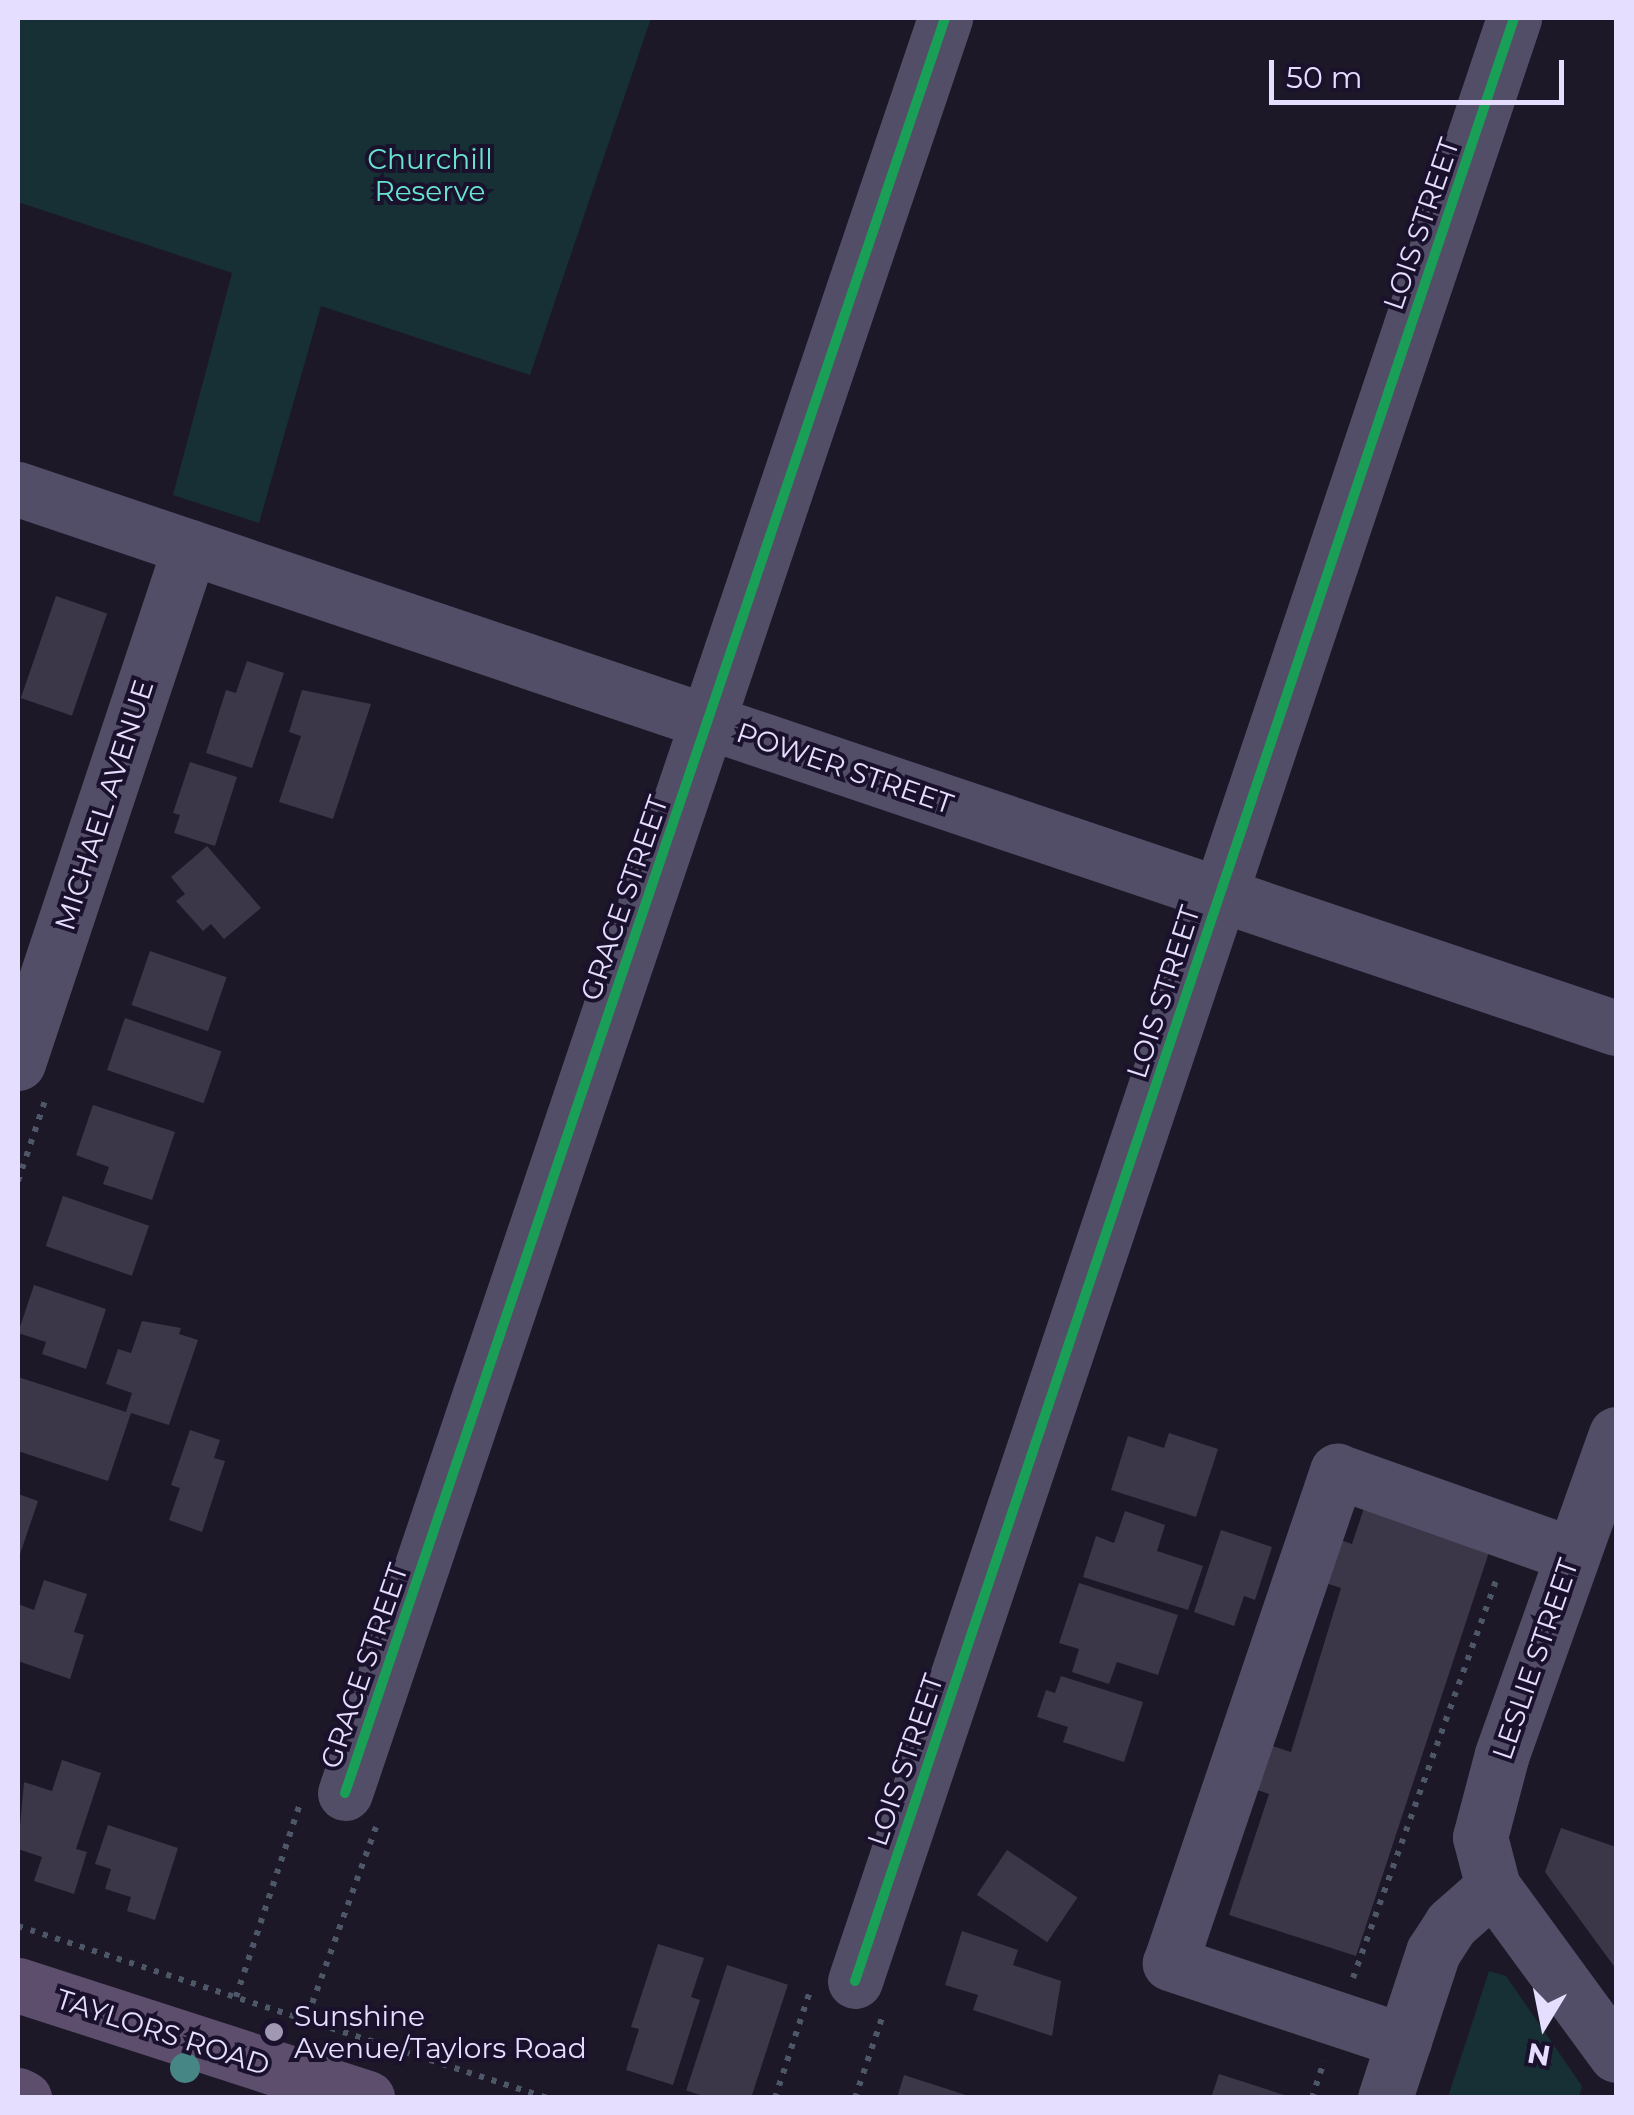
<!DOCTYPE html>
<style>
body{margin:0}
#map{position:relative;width:1634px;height:2115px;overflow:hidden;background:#1d1827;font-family:Montserrat,sans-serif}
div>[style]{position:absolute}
.green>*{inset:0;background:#163035}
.building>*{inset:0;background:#3c3748;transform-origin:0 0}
.path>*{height:6px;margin-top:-3px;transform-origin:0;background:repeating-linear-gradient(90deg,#4d5768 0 5px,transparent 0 13px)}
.minor>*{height:55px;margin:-27.5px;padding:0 27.5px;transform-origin:27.5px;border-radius:27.5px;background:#524e67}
.major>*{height:55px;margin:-27.5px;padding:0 27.5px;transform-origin:27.5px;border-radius:27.5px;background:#5c4e6c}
.cycleway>*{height:10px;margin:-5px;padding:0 5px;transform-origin:5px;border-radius:5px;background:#1a9f57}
.trees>*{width:30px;height:30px;margin:-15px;border-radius:50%;background:#468786}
.dots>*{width:28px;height:28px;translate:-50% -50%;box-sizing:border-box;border:5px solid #1a122d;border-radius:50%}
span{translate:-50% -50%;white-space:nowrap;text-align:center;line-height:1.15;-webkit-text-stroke:8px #1a122d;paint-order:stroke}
.park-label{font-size:28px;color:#67e2d3}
.street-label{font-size:28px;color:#e6deff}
.poi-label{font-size:28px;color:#e6deff}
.left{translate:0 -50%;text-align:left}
.frame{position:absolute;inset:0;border:20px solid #e6deff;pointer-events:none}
.north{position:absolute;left:1494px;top:1975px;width:100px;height:100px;-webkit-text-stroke:8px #1a122d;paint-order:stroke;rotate:190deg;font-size:28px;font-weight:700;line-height:40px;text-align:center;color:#e6deff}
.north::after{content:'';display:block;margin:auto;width:35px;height:45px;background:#e6deff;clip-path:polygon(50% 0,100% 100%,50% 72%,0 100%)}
.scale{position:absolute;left:1269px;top:60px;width:295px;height:45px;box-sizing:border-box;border:5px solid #e6deff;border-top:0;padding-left:12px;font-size:30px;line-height:35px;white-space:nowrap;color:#e6deff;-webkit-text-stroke:8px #1a122d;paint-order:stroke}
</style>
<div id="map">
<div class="green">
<i style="clip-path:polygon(18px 18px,651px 18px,530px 375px,321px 306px,259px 523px,173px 495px,232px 273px,18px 202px)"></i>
<i style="clip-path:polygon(1489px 1971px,1506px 1976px,1582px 2086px,1579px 2097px,1448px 2097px)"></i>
</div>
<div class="building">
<i style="left:56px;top:596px;width:54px;height:108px;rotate:19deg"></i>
<i style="clip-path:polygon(247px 661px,284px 673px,252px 768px,206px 753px,226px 690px,236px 693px)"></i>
<i style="clip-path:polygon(302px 690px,371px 704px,333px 819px,279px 802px,301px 736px,289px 732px)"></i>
<i style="clip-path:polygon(190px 762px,237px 777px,215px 846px,174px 833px,180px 815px,173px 813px)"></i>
<i style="clip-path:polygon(207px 846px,261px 908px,224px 939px,211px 924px,203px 931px,176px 901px,185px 894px,171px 877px)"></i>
<i style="left:150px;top:951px;width:81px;height:57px;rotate:19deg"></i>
<i style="left:125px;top:1018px;width:102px;height:55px;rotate:19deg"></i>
<i style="clip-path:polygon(93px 1105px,175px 1132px,152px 1200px,103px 1184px,109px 1167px,76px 1155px)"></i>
<i style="left:63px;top:1196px;width:91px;height:53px;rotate:19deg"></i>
<i style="clip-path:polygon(34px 1285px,106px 1309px,86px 1369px,42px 1354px,46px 1342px,18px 1333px)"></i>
<i style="clip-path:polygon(142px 1321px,181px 1328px,179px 1334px,198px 1340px,169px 1425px,131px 1413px,108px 1481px,18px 1451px,18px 1377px,126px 1412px,132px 1393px,106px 1384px,118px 1349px,131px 1353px)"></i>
<i style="clip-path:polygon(190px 1430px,220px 1440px,214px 1458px,225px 1461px,202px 1532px,169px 1520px,180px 1488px,171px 1485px)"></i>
<i style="clip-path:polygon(1169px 1433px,1218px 1449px,1196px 1517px,1111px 1490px,1128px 1436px,1164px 1448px)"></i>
<i style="clip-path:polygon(18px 1494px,38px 1501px,18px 1560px)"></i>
<i style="clip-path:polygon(1365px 1505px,1491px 1546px,1356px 1956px,1229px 1915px,1269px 1794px,1243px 1785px,1257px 1741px,1291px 1752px,1341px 1588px,1310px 1578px,1325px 1535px,1352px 1544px)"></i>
<i style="clip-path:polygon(1125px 1511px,1165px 1525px,1157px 1551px,1203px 1566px,1188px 1610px,1083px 1577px,1096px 1536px,1114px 1543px)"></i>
<i style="clip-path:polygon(1221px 1530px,1272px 1547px,1255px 1600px,1244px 1596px,1234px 1626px,1194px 1612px)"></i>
<i style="clip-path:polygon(44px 1580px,87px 1594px,74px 1632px,84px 1635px,70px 1679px,18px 1661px,18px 1604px,34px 1610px)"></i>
<i style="clip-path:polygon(1079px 1583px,1178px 1615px,1158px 1675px,1117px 1662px,1109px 1684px,1072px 1672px,1079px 1649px,1059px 1643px)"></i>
<i style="clip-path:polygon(1061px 1676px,1143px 1702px,1124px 1762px,1063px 1742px,1068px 1727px,1037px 1717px,1046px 1690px,1055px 1693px)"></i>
<i style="clip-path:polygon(62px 1760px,101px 1773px,76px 1849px,87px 1852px,74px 1894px,34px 1881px,42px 1857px,18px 1849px,24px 1782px,52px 1791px)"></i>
<i style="clip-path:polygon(108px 1825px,178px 1848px,155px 1920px,127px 1911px,131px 1897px,105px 1889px,111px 1869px,95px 1864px)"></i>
<i style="clip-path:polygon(1561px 1828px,1616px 1847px,1616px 1969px,1545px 1872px)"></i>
<i style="left:1007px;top:1850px;width:85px;height:54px;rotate:34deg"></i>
<i style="clip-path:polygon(962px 1931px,1018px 1950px,1013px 1965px,1061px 1981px,1052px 2036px,973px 2010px,978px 1995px,945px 1985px)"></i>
<i style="clip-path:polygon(658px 1944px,704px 1958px,691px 1997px,700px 2000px,673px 2085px,626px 2070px,639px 2029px,631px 2027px)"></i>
<i style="left:727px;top:1965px;width:64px;height:132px;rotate:18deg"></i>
<i style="clip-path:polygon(1219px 2074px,1284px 2095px,1283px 2098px,1211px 2098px)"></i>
<i style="clip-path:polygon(904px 2075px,972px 2097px,972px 2098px,897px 2098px)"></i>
</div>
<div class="path">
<i style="left:18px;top:1181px;width:84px;rotate:-71.4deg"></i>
<i style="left:376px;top:1827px;width:205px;rotate:109.9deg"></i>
<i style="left:306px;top:2020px;width:254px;rotate:17.9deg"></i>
<i style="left:18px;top:1926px;width:303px;rotate:18.1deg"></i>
<i style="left:1353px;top:1978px;width:427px;rotate:-70.2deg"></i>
<i style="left:236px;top:1997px;width:203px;rotate:-71.7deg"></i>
<i style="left:775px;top:2098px;width:113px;rotate:-71.9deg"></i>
<i style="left:855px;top:2098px;width:84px;rotate:-71.4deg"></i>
<i style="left:1312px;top:2098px;width:39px;rotate:-72deg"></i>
</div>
<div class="minor">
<i style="left:18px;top:489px;width:1686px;rotate:18.64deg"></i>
<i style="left:18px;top:1063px;width:544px;rotate:-71.57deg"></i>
<i style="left:1616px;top:1434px;width:340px;rotate:109.6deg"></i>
<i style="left:1502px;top:1754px;width:86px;rotate:104.8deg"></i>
<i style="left:1480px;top:1837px;width:52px;rotate:75.4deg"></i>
<i style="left:1493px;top:1887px;width:208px;rotate:53.8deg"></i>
<i style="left:345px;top:1793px;width:1874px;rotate:-71.32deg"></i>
<i style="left:855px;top:1981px;width:2071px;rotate:-71.44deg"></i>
<i style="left:1404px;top:2041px;width:247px;rotate:-161.6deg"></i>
<i style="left:1170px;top:1963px;width:520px;rotate:-71.25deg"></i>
<i style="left:1337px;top:1471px;width:248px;rotate:19.5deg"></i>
<i style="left:1385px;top:2098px;width:154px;rotate:-71.8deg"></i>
<i style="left:1433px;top:1952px;width:33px;rotate:-57deg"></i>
<i style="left:1451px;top:1924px;width:56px;rotate:-41.4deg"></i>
</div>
<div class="major">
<i style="left:18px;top:1985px;width:367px;rotate:17.9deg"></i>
<i style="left:18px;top:2095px;width:7px;rotate:27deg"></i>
</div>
<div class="cycleway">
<i style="left:345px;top:1793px;width:1874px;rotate:-71.32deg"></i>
<i style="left:855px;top:1981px;width:2071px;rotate:-71.44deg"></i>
</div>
<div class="trees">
<i style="left:185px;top:2068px"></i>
</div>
<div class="dots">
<i style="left:274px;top:2032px;background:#a099b3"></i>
</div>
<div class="park-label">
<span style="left:430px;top:175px">Churchill<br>Reserve</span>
</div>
<div class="street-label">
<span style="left:1421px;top:224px;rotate:-71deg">LOIS STREET</span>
<span style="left:845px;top:768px;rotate:19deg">POWER STREET</span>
<span style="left:104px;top:805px;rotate:-72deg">MICHAEL AVENUE</span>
<span style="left:624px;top:898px;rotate:-71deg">GRACE STREET</span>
<span style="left:1163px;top:992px;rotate:-72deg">LOIS STREET</span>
<span style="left:1535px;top:1659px;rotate:-71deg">LESLIE STREET</span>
<span style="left:364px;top:1666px;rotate:-71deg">GRACE STREET</span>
<span style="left:905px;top:1760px;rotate:-71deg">LOIS STREET</span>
<span style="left:163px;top:2032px;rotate:18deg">TAYLORS ROAD</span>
</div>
<div class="poi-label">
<span class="left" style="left:294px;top:2032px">Sunshine<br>Avenue/Taylors Road</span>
</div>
<div class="frame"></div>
<div class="north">N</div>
<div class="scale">50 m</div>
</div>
